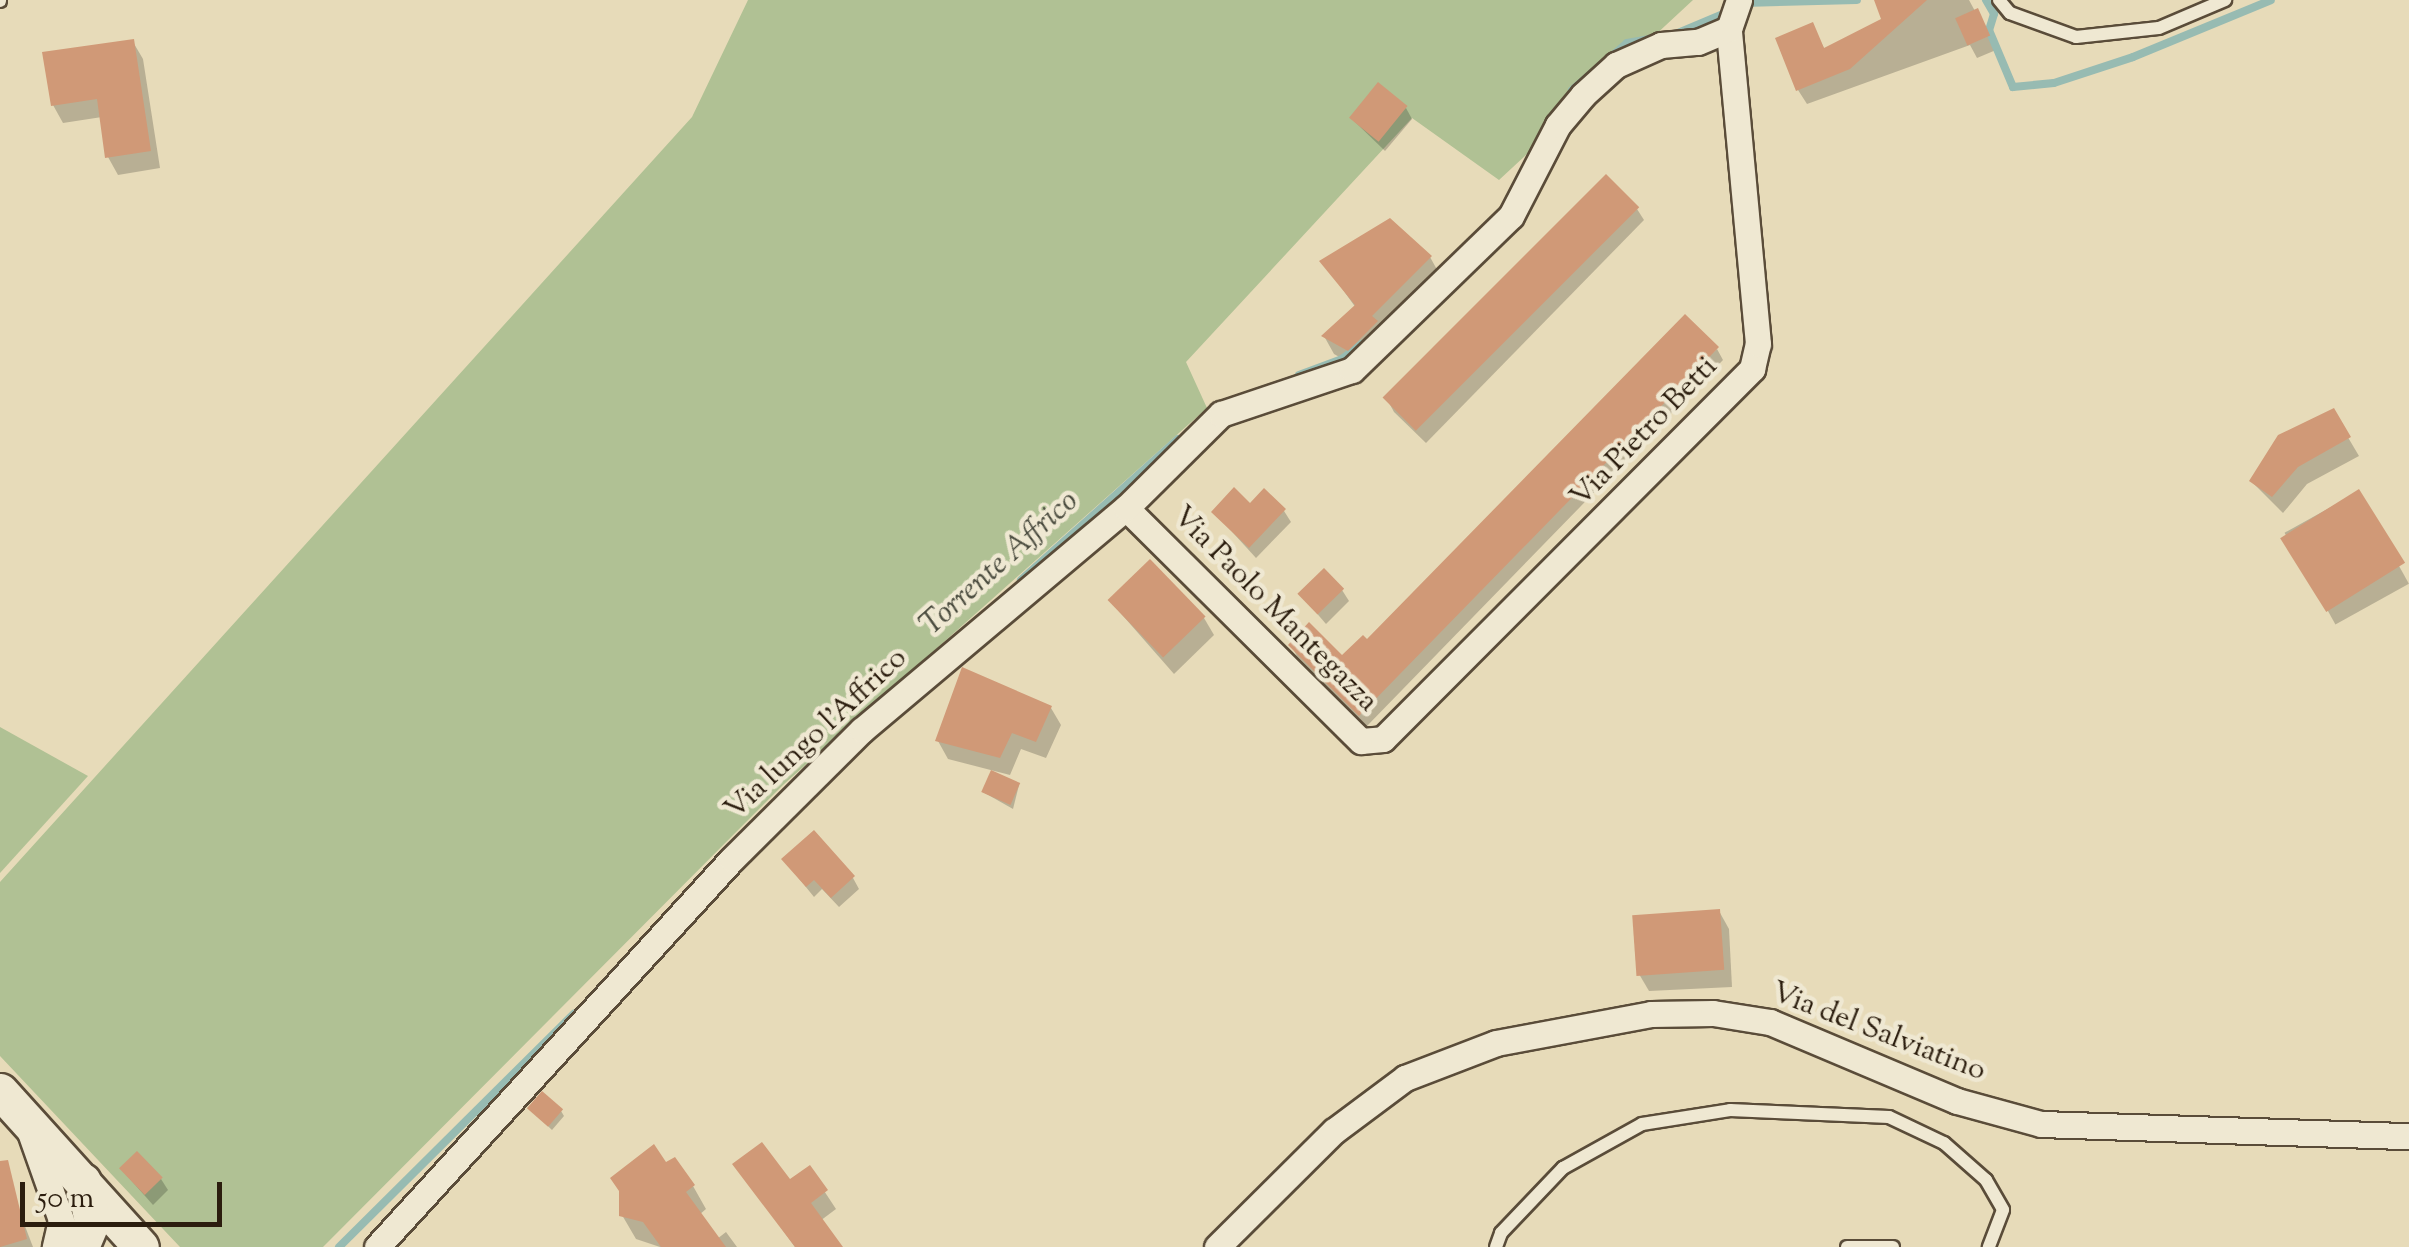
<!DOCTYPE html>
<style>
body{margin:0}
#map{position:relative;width:2409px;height:1247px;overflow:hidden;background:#e7dbb9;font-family:"Sorts Mill Goudy",serif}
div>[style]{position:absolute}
.green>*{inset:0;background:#b0c194}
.shadow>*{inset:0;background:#0003;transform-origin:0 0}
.stream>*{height:8px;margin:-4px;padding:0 4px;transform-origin:4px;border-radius:4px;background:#97bbb2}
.building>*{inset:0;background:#d09977;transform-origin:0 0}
.roads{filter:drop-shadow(2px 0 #5a4c39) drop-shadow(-2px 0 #5a4c39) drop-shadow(0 2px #5a4c39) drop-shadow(0 -2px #5a4c39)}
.service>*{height:12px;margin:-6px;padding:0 6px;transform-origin:6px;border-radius:6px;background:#efe8d2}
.minor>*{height:25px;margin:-12.5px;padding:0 12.5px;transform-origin:12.5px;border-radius:12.5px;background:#efe8d2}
.secondary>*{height:35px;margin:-17.5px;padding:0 17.5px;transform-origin:17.5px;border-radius:17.5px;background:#efe8d2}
span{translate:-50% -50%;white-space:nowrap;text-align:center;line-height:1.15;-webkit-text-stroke:9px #efe8d2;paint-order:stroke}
.street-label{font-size:30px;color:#2b1d0e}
.water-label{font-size:32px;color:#4b4c3f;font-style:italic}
.scale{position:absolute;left:20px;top:1182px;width:202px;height:45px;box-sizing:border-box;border:5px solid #2b1d0e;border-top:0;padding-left:12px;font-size:30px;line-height:35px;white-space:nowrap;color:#2b1d0e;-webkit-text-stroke:8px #efe8d2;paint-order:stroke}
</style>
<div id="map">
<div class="green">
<i style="clip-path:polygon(748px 0,1693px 0,1499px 180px,1412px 118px,1186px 362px,1207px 408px,783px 785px,323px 1247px,180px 1247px,0 1056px,0 882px,692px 117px)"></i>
<i style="clip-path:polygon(0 727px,88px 776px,0 873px)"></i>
</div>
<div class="shadow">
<i style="clip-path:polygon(1877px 0,1969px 0,1996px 50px,1977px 58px,1970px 45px,1807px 104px,1798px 90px,1812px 25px,1825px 50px,1884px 20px)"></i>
<i style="clip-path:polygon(133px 42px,143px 59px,160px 168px,118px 175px,108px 157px,102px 117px,63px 123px,53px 105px)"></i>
<i style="clip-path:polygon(1406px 108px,1412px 119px,1385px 151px,1351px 118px)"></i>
<i style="clip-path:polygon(1637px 209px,1644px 220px,1426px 443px,1394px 412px,1388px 401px)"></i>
<i style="clip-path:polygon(1430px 257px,1440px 275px,1359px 368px,1334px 354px,1324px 336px,1356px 308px,1323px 262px)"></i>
<i style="clip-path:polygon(1717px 349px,1723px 360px,1367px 726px,1297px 656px,1291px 645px,1342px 659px,1367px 643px)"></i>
<i style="clip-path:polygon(2333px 412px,2359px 456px,2307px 484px,2283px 513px,2252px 482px)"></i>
<i style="left:2358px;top:492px;width:105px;height:84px;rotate:61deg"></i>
<i style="clip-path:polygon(1250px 506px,1284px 511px,1291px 522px,1256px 558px,1214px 512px)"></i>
<i style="clip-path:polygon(1342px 590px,1349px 601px,1326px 624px,1301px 595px)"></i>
<i style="clip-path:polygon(1110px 601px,1204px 618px,1214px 635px,1174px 674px)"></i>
<i style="clip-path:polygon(1051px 708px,1061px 725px,1046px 758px,1021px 749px,1010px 775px,948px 759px,938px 741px)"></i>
<i style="clip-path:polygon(1019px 785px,1013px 809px,983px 792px)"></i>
<i style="clip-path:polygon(784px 860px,853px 878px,859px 889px,839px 907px,822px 889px,814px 897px)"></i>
<i style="clip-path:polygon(1719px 911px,1729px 929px,1732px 987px,1649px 991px,1639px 974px)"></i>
<i style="clip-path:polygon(530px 1109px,561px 1111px,564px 1116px,552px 1130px)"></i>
<i style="clip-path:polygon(0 1161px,33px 1247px,0 1247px)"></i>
<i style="clip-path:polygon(666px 1165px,693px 1186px,706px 1209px,699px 1215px,717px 1239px,726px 1232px,737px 1247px,660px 1247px,636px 1239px,622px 1215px)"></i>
<i style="clip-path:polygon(736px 1165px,789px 1183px,809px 1168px,836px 1209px,820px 1221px,839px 1247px,795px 1247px)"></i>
<i style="clip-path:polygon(122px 1170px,161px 1179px,168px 1190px,153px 1205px)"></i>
</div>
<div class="stream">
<i style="left:1986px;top:0;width:16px;rotate:60deg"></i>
<i style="left:1994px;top:14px;width:17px;rotate:107deg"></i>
<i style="left:1989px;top:30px;width:62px;rotate:67.2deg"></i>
<i style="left:2013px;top:87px;width:41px;rotate:-5.6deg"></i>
<i style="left:2054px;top:83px;width:83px;rotate:-18.2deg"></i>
<i style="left:2133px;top:57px;width:149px;rotate:-22.4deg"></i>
<i style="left:1743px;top:3px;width:114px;rotate:-1.5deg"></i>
<i style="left:1678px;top:33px;width:49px;rotate:-22.9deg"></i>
<i style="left:1572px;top:90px;width:72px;rotate:-40.5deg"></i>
<i style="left:1627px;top:43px;width:23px;rotate:-10deg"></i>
<i style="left:1299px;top:375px;width:46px;rotate:-20.4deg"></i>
<i style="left:1342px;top:359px;width:25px;rotate:-37deg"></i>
<i style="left:1021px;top:580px;width:211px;rotate:-41.9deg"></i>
<i style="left:339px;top:1247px;width:331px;rotate:-44.8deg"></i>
</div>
<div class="building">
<i style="clip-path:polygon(1874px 0,1927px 0,1850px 69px,1796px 91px,1775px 38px,1813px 22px,1824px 48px,1881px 19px)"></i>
<i style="left:1978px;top:8px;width:30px;height:25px;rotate:66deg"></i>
<i style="clip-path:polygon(134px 39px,151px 151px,105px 158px,97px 99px,51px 106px,42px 52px)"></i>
<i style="left:1378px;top:82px;width:38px;height:46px;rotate:39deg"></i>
<i style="left:1606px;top:174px;width:47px;height:316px;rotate:45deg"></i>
<i style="clip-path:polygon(1390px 218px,1432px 256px,1372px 316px,1378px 321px,1348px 351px,1321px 336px,1355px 305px,1319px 261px)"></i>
<i style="clip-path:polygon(1685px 314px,1719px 347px,1359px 716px,1288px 645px,1309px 622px,1342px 655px,1363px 635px,1367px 639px)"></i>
<i style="clip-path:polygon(2334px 408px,2351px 437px,2298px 467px,2272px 497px,2249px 481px,2278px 435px)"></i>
<i style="clip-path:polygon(1234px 487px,1250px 503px,1264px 488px,1286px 509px,1249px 548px,1211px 512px)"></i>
<i style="left:2359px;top:489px;width:87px;height:93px;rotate:58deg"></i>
<i style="left:1150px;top:559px;width:80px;height:59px;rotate:46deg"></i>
<i style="left:1324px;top:568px;width:29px;height:37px;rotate:46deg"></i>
<i style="clip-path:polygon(962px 667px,1052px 706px,1036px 742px,1012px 733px,1000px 758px,935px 741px)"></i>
<i style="left:991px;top:770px;width:32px;height:24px;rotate:24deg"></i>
<i style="clip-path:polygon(814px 830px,855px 876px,831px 898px,814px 880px,806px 887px,781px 859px)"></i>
<i style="left:1720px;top:909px;width:61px;height:88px;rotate:86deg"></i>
<i style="left:542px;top:1091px;width:28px;height:23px;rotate:41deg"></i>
<i style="clip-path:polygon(762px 1142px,790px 1179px,810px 1165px,828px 1190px,811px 1203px,843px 1247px,795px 1247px,732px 1164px)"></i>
<i style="clip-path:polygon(654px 1144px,666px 1162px,675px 1157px,695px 1185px,686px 1192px,726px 1247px,661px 1247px,643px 1222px,619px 1216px,619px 1191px,610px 1178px)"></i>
<i style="left:137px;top:1151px;width:37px;height:25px;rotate:46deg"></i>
<i style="clip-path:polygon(8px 1160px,27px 1239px,0 1247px,0 1161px)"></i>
</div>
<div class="roads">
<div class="service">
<i style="left:1999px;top:0;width:17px;rotate:50deg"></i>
<i style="left:2010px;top:13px;width:70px;rotate:20deg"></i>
<i style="left:2076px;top:37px;width:83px;rotate:-6.2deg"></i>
<i style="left:2159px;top:28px;width:72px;rotate:-23deg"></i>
<i style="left:0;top:1px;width:1px;rotate:-90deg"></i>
<i style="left:1496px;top:1247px;width:15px;rotate:-70deg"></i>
<i style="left:1501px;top:1233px;width:90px;rotate:-46.4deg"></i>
<i style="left:1563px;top:1168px;width:90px;rotate:-29.1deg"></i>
<i style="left:1642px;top:1124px;width:89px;rotate:-9deg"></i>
<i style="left:1730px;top:1110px;width:159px;rotate:2.5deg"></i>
<i style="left:1889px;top:1117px;width:61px;rotate:25.3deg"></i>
<i style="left:1944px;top:1143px;width:56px;rotate:41.4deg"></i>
<i style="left:1986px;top:1180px;width:34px;rotate:60deg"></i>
<i style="left:2003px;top:1210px;width:40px;rotate:111deg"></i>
<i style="left:1847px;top:1247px;width:46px"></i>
</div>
<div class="minor">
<i style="left:1126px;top:508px;width:331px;rotate:44.8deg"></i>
<i style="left:1361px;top:741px;width:22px;rotate:-5deg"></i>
<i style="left:1383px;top:739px;width:523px;rotate:-45.08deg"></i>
<i style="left:1752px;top:369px;width:26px;rotate:-77deg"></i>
<i style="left:1758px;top:344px;width:316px;rotate:-95.3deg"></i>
<i style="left:30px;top:1132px;width:93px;rotate:70.6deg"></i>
<i style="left:61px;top:1220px;width:28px;rotate:103deg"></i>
<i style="left:377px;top:1247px;width:526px;rotate:-47.54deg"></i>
<i style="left:732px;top:859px;width:183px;rotate:-44.8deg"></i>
<i style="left:862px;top:730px;width:345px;rotate:-40.1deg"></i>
<i style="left:1126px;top:508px;width:134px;rotate:-44.7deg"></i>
<i style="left:1221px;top:414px;width:138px;rotate:-18.6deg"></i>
<i style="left:1352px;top:370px;width:221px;rotate:-44.1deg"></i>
<i style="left:1511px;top:216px;width:102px;rotate:-62.7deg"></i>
<i style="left:1558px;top:125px;width:39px;rotate:-50deg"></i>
<i style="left:1583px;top:95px;width:45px;rotate:-42.3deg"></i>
<i style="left:1616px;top:65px;width:49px;rotate:-24deg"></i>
<i style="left:1661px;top:45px;width:37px;rotate:-5deg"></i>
<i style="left:1698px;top:42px;width:34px;rotate:-23deg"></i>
<i style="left:1729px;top:29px;width:31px;rotate:-71deg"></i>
<i style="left:1217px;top:1247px;width:165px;rotate:-44.8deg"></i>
<i style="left:1334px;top:1131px;width:89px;rotate:-36.7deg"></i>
<i style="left:1405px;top:1078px;width:97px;rotate:-21deg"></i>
<i style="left:1496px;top:1043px;width:158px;rotate:-10.6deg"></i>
<i style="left:1651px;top:1014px;width:62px;rotate:-0.9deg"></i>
<i style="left:1713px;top:1013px;width:58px;rotate:9deg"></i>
<i style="left:1770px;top:1022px;width:203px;rotate:22.9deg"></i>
<i style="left:1957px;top:1101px;width:87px;rotate:15.3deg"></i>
<i style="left:2041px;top:1124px;width:368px;rotate:1.9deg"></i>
</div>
<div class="secondary">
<i style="left:0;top:1091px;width:210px;rotate:47.9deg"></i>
<i style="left:81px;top:1247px;width:28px;rotate:-67deg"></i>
<i style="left:92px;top:1221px;width:41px;rotate:-102.7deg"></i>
</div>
</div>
<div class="street-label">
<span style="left:1645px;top:433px;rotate:-46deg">Via Pietro Betti</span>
<span style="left:1274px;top:610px;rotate:45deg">Via Paolo Mantegazza</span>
<span style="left:817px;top:735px;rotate:-43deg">Via lungo l'Affrico</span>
<span style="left:1878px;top:1033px;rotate:21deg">Via del Salviatino</span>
</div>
<div class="water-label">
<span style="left:1000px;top:564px;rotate:-42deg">Torrente Affrico</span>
</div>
<div class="scale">50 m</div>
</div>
